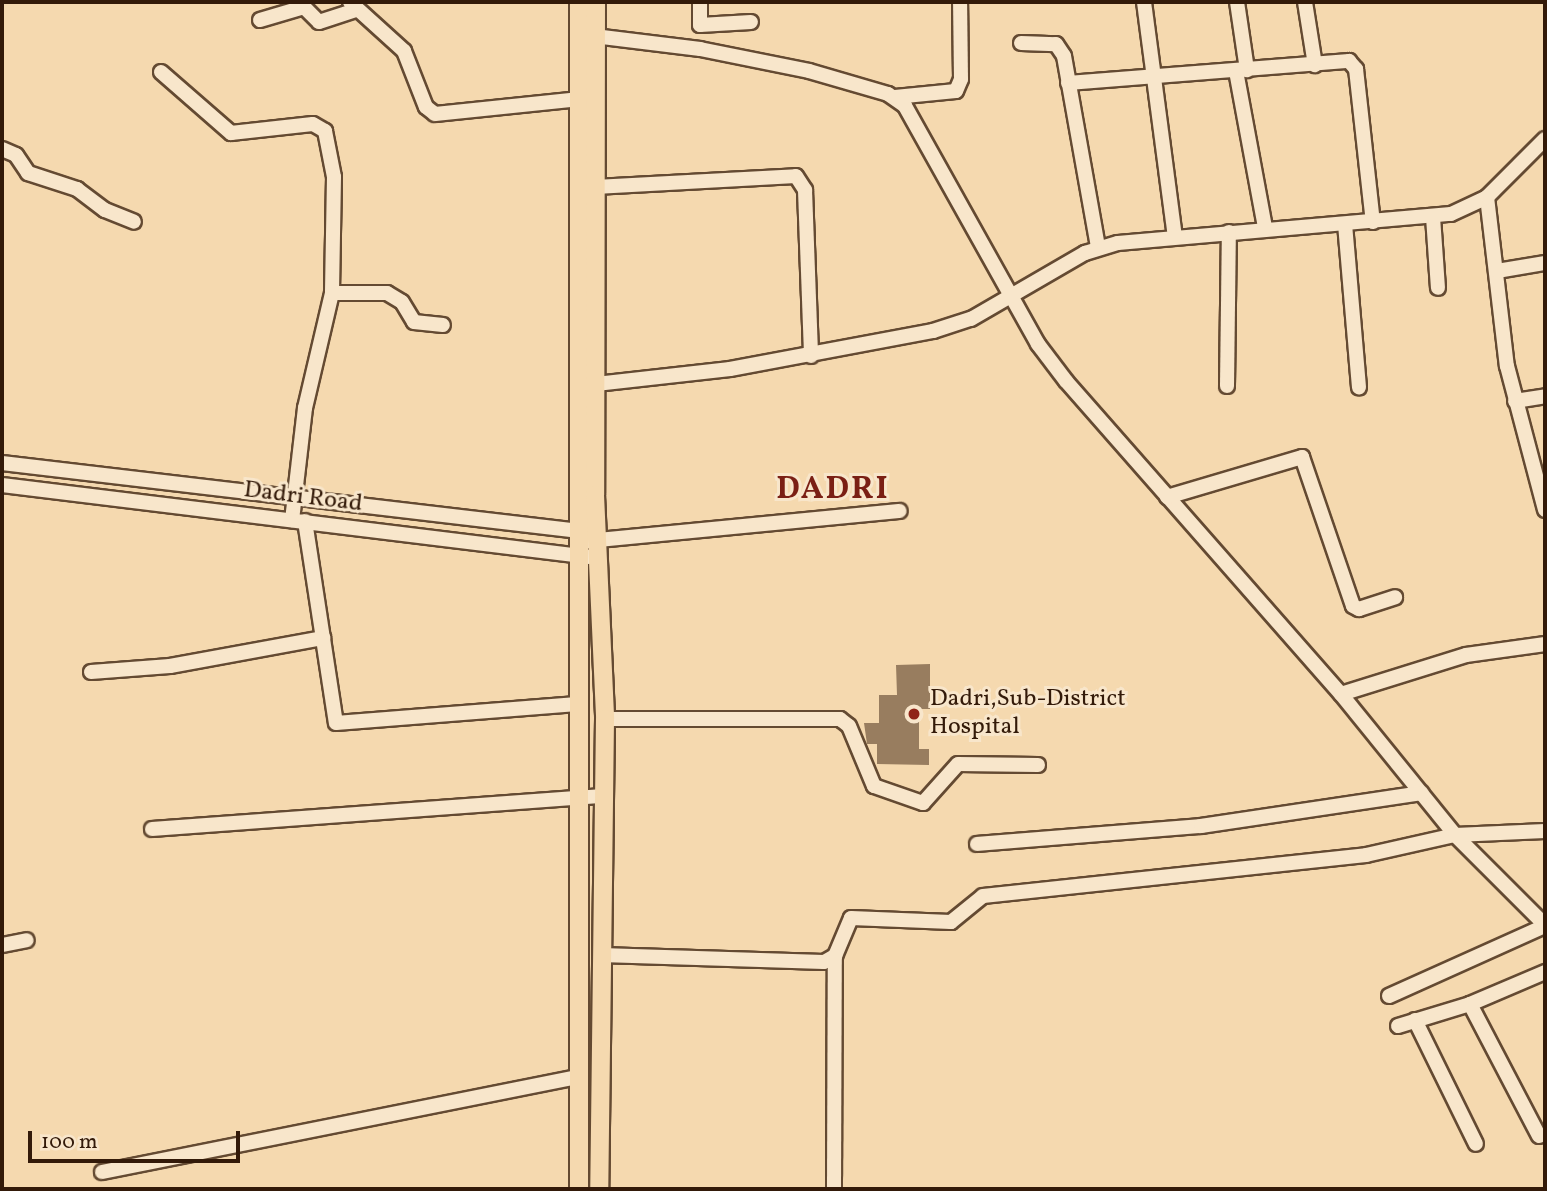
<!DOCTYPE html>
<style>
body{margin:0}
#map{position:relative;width:1547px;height:1191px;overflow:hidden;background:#f5d9af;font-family:Vollkorn,serif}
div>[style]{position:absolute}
.building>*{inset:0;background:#987d5f}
.roads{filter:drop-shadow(2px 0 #644a32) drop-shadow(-2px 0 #644a32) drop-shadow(0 2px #644a32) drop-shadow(0 -2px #644a32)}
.minor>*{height:14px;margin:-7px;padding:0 7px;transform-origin:7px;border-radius:7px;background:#f8e6cb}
.major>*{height:18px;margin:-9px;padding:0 9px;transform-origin:9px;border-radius:9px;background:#f5d9af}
.dots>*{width:19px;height:19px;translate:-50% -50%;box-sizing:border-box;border:4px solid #f8e6cb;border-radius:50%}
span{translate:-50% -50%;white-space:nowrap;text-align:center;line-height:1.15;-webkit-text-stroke:6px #f8e6cb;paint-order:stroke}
.street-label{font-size:24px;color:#331a09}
.poi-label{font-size:24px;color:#331a09}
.left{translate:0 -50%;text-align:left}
.district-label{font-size:32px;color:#7a1f14;font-weight:700;letter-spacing:2px}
.frame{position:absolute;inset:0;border:4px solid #331a09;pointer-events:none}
.scale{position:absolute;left:28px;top:1131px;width:212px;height:32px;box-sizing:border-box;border:4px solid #331a09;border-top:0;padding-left:9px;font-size:21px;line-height:24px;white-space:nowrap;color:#331a09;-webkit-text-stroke:5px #f8e6cb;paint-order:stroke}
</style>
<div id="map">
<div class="building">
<i style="clip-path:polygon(930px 664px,930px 709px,922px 709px,919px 721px,919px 749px,929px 749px,929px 765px,877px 764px,877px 744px,867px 744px,864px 723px,879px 723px,879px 695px,897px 695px,896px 665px)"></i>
</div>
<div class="roads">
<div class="minor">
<i style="left:350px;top:2px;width:73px;rotate:42.2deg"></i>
<i style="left:404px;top:51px;width:60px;rotate:68.6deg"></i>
<i style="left:426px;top:107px;width:11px;rotate:38deg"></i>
<i style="left:435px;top:114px;width:146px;rotate:-5.9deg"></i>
<i style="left:700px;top:2px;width:23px;rotate:90deg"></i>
<i style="left:700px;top:25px;width:51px;rotate:-3.4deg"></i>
<i style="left:1144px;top:2px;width:237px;rotate:82.5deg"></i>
<i style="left:1237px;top:2px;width:69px;rotate:81.6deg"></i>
<i style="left:1305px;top:2px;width:64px;rotate:81deg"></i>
<i style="left:260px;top:20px;width:46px;rotate:-16.5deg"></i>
<i style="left:304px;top:7px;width:21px;rotate:45deg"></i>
<i style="left:319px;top:22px;width:40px;rotate:-18deg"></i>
<i style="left:586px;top:35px;width:115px;rotate:7deg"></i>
<i style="left:700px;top:49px;width:111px;rotate:11.4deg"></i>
<i style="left:809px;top:71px;width:82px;rotate:16.2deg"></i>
<i style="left:888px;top:94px;width:21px;rotate:35deg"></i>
<i style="left:905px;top:106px;width:273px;rotate:60.8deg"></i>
<i style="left:1038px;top:344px;width:46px;rotate:52.9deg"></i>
<i style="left:1066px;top:381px;width:417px;rotate:48.7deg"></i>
<i style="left:1341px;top:694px;width:181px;rotate:51deg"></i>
<i style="left:1455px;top:835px;width:127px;rotate:45deg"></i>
<i style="left:1021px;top:43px;width:35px;rotate:2deg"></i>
<i style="left:1056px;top:44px;width:14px;rotate:56deg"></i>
<i style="left:1064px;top:56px;width:194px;rotate:79.9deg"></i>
<i style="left:1236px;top:71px;width:159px;rotate:79.5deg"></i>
<i style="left:161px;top:72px;width:93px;rotate:41.1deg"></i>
<i style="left:231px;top:133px;width:82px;rotate:-6.3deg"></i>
<i style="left:313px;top:124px;width:14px;rotate:30deg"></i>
<i style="left:325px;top:131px;width:47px;rotate:78.9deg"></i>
<i style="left:334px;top:177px;width:116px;rotate:91deg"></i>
<i style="left:332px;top:293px;width:118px;rotate:103.2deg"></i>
<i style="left:305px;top:408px;width:113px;rotate:96.6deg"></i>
<i style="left:1068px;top:83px;width:282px;rotate:-4.5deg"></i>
<i style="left:1349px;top:61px;width:11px;rotate:49deg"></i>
<i style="left:1356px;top:69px;width:154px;rotate:83.7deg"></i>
<i style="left:895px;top:97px;width:61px;rotate:-5.6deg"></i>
<i style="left:956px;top:91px;width:13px;rotate:-67deg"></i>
<i style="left:961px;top:79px;width:77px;rotate:-90.7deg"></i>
<i style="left:2px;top:149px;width:15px;rotate:23deg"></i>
<i style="left:16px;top:155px;width:22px;rotate:56deg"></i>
<i style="left:28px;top:173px;width:52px;rotate:18.1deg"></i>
<i style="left:77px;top:189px;width:35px;rotate:37deg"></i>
<i style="left:105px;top:210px;width:31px;rotate:22deg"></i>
<i style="left:595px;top:187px;width:201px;rotate:-3.1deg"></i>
<i style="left:796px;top:176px;width:17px;rotate:57deg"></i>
<i style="left:805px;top:190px;width:166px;rotate:87.9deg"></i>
<i style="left:1487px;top:197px;width:170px;rotate:83.3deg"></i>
<i style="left:1507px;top:366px;width:149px;rotate:75.2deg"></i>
<i style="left:1433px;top:217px;width:71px;rotate:86deg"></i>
<i style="left:1345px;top:224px;width:164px;rotate:85.1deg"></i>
<i style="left:1497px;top:271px;width:49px;rotate:-9.5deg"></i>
<i style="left:332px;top:293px;width:55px"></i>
<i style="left:387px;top:293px;width:17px;rotate:31deg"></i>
<i style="left:402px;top:302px;width:23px;rotate:59deg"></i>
<i style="left:414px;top:322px;width:29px;rotate:6deg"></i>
<i style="left:596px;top:384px;width:135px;rotate:-6.4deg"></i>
<i style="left:730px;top:369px;width:207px;rotate:-10.6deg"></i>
<i style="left:933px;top:331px;width:40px;rotate:-18deg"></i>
<i style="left:971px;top:319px;width:132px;rotate:-30.1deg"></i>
<i style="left:1085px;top:253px;width:34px;rotate:-17deg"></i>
<i style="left:1118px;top:243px;width:334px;rotate:-5deg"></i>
<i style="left:1451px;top:214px;width:40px;rotate:-25deg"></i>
<i style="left:1487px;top:197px;width:82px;rotate:-45deg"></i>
<i style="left:1227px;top:386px;width:154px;rotate:-89.3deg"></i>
<i style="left:1515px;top:401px;width:30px;rotate:-9deg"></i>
<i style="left:2px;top:463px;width:590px;rotate:6.72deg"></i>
<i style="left:2px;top:485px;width:591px;rotate:6.99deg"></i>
<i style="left:1167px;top:497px;width:141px;rotate:-16.5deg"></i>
<i style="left:1302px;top:457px;width:157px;rotate:71.1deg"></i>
<i style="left:1353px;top:606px;width:7px;rotate:27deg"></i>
<i style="left:1359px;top:609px;width:38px;rotate:-18deg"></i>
<i style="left:305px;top:521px;width:204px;rotate:81.3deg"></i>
<i style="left:336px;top:723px;width:245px;rotate:-4.5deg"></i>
<i style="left:587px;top:541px;width:314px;rotate:-5.5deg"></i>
<i style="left:91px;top:672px;width:79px;rotate:-4.3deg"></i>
<i style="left:170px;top:666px;width:156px;rotate:-10.4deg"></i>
<i style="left:1341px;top:694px;width:131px;rotate:-17.3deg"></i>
<i style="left:1466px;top:655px;width:80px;rotate:-7.9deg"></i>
<i style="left:605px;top:719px;width:235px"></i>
<i style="left:840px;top:719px;width:11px;rotate:38deg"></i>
<i style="left:849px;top:726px;width:65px;rotate:67.4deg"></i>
<i style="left:874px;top:786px;width:52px;rotate:19.1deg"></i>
<i style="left:923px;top:803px;width:52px;rotate:-48.1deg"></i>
<i style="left:958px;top:764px;width:80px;rotate:0.7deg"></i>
<i style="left:152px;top:829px;width:452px;rotate:-4.2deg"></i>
<i style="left:977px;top:844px;width:225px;rotate:-4.6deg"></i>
<i style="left:1201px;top:826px;width:223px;rotate:-8.5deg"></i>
<i style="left:2px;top:945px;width:25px;rotate:-11deg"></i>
<i style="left:601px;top:955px;width:223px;rotate:1.8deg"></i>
<i style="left:824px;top:962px;width:13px;rotate:-29deg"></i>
<i style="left:835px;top:956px;width:41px;rotate:-67.2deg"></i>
<i style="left:851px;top:918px;width:100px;rotate:2.3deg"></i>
<i style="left:951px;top:922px;width:41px;rotate:-39.1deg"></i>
<i style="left:983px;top:896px;width:385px;rotate:-6.1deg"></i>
<i style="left:1366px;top:855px;width:91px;rotate:-12.7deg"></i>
<i style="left:1455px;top:835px;width:90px;rotate:-2.5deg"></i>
<i style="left:1389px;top:996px;width:171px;rotate:-24.2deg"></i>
<i style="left:1470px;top:1004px;width:149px;rotate:62.4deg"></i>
<i style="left:1415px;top:1020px;width:138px;rotate:63.8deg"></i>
<i style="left:1398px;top:1026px;width:75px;rotate:-17deg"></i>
<i style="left:1470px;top:1004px;width:82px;rotate:-23.1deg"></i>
<i style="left:102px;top:1172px;width:486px;rotate:-11.3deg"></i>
<i style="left:834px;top:1189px;width:233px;rotate:-89.8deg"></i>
</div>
<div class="major">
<i style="left:579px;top:2px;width:1187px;rotate:90deg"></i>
<i style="left:596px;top:2px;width:493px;rotate:90.1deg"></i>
<i style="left:595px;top:495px;width:224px;rotate:87.4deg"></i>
<i style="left:605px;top:719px;width:470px;rotate:90.7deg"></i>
</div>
</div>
<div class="dots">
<i style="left:914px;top:714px;background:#8f2418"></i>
</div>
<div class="street-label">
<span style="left:303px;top:498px;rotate:7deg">Dadri Road</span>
</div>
<div class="poi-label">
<span class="left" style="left:930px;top:714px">Dadri,Sub-District<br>Hospital</span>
</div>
<div class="district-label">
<span style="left:833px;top:490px">DADRI</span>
</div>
<div class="frame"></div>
<div class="scale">100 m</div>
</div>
